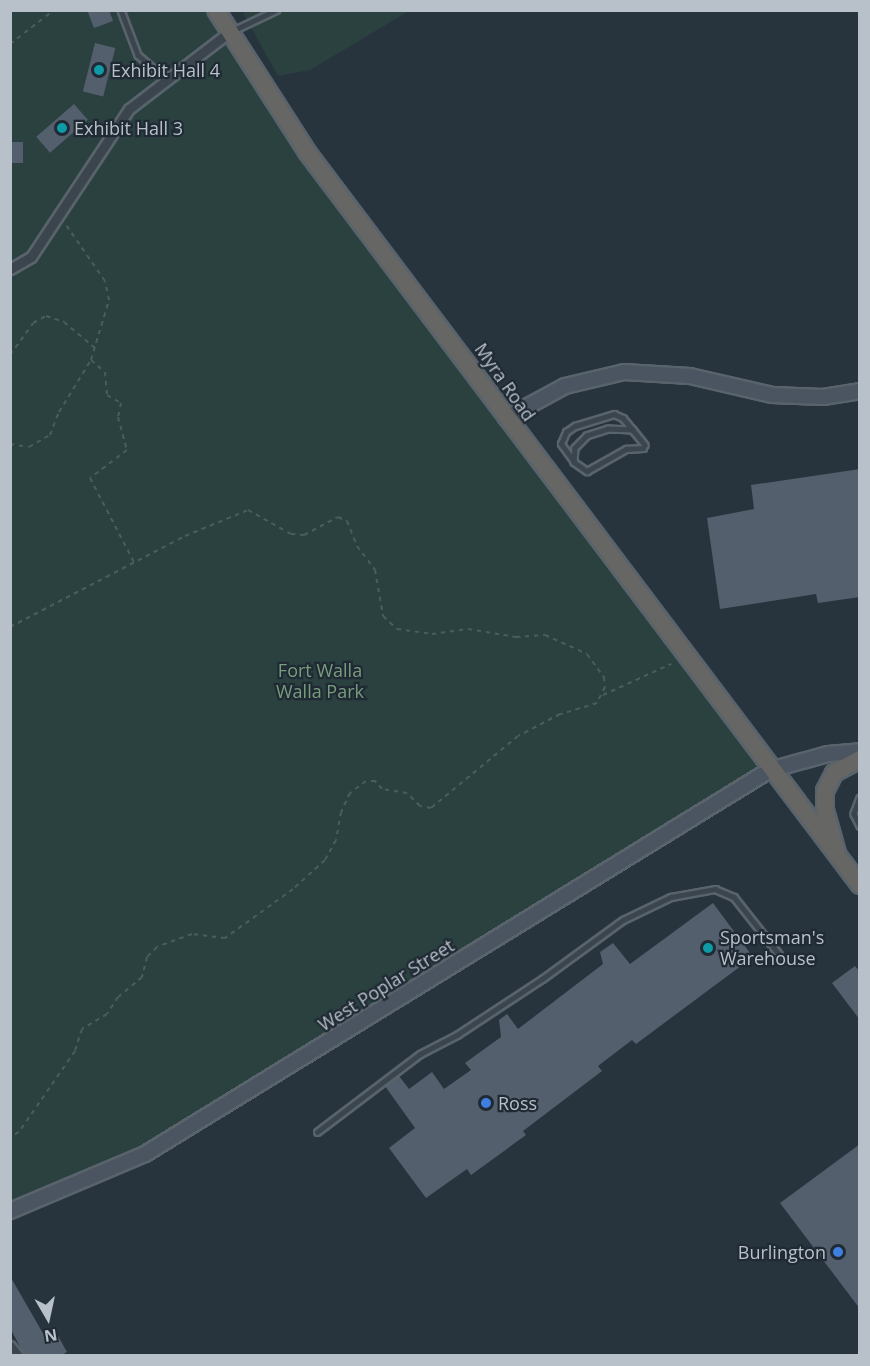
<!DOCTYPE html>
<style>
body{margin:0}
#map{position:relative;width:870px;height:1366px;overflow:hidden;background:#27343e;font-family:"Open Sans",sans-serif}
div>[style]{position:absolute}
.green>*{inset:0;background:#2a4140}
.building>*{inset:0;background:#535f6c;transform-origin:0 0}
.path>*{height:2px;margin-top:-1px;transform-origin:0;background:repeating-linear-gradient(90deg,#495d5d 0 4.5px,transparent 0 9px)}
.roads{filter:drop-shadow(2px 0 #59636c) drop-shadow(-2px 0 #59636c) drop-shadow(0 2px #59636c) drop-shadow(0 -2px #59636c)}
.service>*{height:4.5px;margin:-2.25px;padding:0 2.25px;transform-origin:2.25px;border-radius:2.25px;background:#3b454e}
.minor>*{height:9px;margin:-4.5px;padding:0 4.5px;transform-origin:4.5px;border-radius:4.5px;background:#3b454e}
.secondary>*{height:14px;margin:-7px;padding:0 7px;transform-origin:7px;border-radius:7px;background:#4a5561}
.trunk>*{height:16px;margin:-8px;padding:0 8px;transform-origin:8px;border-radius:8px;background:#666664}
.dots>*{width:16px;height:16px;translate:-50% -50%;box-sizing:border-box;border:3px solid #202a34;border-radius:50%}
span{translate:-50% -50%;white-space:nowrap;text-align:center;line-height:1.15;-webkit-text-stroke:4.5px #202a34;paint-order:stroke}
.poi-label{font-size:18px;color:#b8c0c9}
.left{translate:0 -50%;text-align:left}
.right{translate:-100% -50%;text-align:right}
.street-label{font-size:18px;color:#b8c0c9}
.park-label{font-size:18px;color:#789d7c}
.frame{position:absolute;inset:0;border:12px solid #b8c0c9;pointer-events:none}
.north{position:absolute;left:18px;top:1288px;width:60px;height:60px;-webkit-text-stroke:4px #202a34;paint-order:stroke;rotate:171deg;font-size:16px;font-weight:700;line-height:24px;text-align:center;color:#b8c0c9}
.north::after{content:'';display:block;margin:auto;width:21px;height:27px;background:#b8c0c9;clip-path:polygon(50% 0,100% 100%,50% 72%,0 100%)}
</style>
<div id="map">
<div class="green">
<i style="clip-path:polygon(11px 11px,216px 11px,228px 33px,770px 770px,145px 1154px,11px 1211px)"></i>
<i style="clip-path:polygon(242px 11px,409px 11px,310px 70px,278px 76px)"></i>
</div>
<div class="building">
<i style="clip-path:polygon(87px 10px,109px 10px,113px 21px,94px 28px)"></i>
<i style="left:95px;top:43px;width:21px;height:50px;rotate:14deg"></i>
<i style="left:74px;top:104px;width:21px;height:50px;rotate:49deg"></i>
<i style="left:10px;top:142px;width:13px;height:21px"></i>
<i style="clip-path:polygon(860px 469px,860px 597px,818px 603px,816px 594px,720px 609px,707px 518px,754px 509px,751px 485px)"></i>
<i style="clip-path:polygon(713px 903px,753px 957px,636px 1044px,632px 1040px,598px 1066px,602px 1071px,523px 1131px,526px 1135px,471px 1175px,467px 1169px,426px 1198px,389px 1148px,415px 1128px,385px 1086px,399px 1076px,409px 1089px,432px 1072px,444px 1089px,471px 1070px,465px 1063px,501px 1037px,499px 1020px,507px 1014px,518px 1029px,603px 964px,600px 952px,613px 943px,630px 964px)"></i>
<i style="clip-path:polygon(855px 966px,860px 972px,860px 1020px,832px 983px)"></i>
<i style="clip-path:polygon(860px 1144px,860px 1309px,780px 1203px)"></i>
<i style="clip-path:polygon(10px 1276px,48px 1342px,58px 1336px,67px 1352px,60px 1356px,25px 1356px,10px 1328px)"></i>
</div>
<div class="path">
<i style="left:10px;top:44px;width:56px;rotate:-37.7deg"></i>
<i style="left:10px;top:355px;width:39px;rotate:-54deg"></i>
<i style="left:33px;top:323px;width:15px;rotate:-28deg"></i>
<i style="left:46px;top:316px;width:19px;rotate:18deg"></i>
<i style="left:64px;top:322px;width:42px;rotate:40.2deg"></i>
<i style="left:91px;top:360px;width:18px;rotate:41deg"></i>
<i style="left:105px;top:372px;width:23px;rotate:85deg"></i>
<i style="left:107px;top:395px;width:16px;rotate:30deg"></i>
<i style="left:121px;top:403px;width:14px;rotate:102deg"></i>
<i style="left:118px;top:417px;width:34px;rotate:75deg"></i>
<i style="left:127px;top:450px;width:46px;rotate:142.9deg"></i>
<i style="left:90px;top:478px;width:95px;rotate:62.4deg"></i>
<i style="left:10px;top:444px;width:19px;rotate:9deg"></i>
<i style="left:29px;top:447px;width:24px;rotate:-30deg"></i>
<i style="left:50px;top:435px;width:25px;rotate:-69deg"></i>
<i style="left:59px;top:412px;width:61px;rotate:-58.4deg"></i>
<i style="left:91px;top:360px;width:63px;rotate:-73.3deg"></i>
<i style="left:109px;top:300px;width:19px;rotate:-102deg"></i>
<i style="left:105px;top:281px;width:72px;rotate:-124.8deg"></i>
<i style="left:10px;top:627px;width:197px;rotate:-27.5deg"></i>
<i style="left:185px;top:536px;width:68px;rotate:-22.4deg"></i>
<i style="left:248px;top:510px;width:49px;rotate:29.2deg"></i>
<i style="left:291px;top:534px;width:13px;rotate:4deg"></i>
<i style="left:304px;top:535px;width:38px;rotate:-28deg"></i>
<i style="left:338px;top:517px;width:10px;rotate:24deg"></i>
<i style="left:347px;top:521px;width:27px;rotate:68deg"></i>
<i style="left:357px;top:546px;width:30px;rotate:53deg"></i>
<i style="left:375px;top:570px;width:47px;rotate:80.1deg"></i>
<i style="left:383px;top:616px;width:19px;rotate:43deg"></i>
<i style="left:397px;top:629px;width:35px;rotate:8deg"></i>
<i style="left:432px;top:634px;width:36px;rotate:-8deg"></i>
<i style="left:468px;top:629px;width:49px;rotate:9.5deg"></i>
<i style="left:516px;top:637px;width:29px;rotate:-4deg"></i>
<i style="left:545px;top:635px;width:46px;rotate:24.3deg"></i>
<i style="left:587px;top:654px;width:29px;rotate:54deg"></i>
<i style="left:604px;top:677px;width:10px;rotate:84deg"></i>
<i style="left:605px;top:687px;width:18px;rotate:117deg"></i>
<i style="left:597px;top:703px;width:39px;rotate:163deg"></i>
<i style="left:560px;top:714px;width:47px;rotate:152.4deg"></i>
<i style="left:518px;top:736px;width:113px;rotate:140.4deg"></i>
<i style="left:431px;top:808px;width:11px;rotate:-170deg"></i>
<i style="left:420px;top:806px;width:18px;rotate:-135deg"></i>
<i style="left:407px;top:793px;width:25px;rotate:-171deg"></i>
<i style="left:382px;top:789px;width:11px;rotate:-131deg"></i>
<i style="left:375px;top:781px;width:9px;rotate:180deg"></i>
<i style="left:366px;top:781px;width:20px;rotate:143deg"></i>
<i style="left:350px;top:793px;width:21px;rotate:115deg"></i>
<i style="left:341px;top:812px;width:28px;rotate:100deg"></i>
<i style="left:336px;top:840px;width:23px;rotate:119deg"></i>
<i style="left:325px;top:860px;width:43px;rotate:137.8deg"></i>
<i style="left:293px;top:889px;width:84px;rotate:144.2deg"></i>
<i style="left:225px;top:938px;width:33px;rotate:-173deg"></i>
<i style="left:192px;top:934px;width:37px;rotate:160deg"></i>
<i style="left:157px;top:947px;width:14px;rotate:135deg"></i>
<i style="left:147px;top:957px;width:21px;rotate:104deg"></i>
<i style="left:142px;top:977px;width:31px;rotate:140deg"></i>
<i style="left:118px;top:997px;width:20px;rotate:123deg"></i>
<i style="left:107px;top:1014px;width:29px;rotate:149deg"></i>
<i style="left:82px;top:1029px;width:23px;rotate:108deg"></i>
<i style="left:75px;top:1051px;width:98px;rotate:124.7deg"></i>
<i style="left:19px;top:1132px;width:10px;rotate:151deg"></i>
<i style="left:603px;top:695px;width:75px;rotate:-24.5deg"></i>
</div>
<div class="roads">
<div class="service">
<i style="left:121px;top:10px;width:48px;rotate:69.3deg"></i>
<i style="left:138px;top:55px;width:38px;rotate:41deg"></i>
<i style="left:232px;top:31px;width:49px;rotate:-25.5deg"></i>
<i style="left:633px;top:430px;width:25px;rotate:-178deg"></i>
<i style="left:608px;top:429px;width:22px;rotate:162deg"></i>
<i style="left:587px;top:436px;width:17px;rotate:135deg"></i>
<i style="left:575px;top:448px;width:14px;rotate:94deg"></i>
<i style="left:574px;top:462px;width:22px;rotate:-126deg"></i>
<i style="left:561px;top:444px;width:13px;rotate:-67deg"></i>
<i style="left:566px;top:432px;width:11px;rotate:-34deg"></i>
<i style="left:575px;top:426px;width:41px;rotate:-17.1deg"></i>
<i style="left:614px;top:414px;width:10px;rotate:24deg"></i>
<i style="left:623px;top:418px;width:16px;rotate:50deg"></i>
<i style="left:633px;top:430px;width:19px;rotate:51deg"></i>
<i style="left:574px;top:462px;width:16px;rotate:35deg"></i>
<i style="left:587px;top:471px;width:45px;rotate:-29.4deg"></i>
<i style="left:626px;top:449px;width:17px;rotate:-3deg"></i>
<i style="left:860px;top:798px;width:17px;rotate:111deg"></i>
<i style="left:854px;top:814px;width:13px;rotate:63deg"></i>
<i style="left:317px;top:1132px;width:129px;rotate:-37.1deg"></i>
<i style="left:420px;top:1054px;width:42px;rotate:-27.2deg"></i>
<i style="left:457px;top:1035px;width:102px;rotate:-33.4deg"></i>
<i style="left:542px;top:979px;width:100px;rotate:-36.1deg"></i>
<i style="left:623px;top:920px;width:53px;rotate:-25.6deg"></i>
<i style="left:671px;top:897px;width:45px;rotate:-10.3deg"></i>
<i style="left:715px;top:889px;width:21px;rotate:23deg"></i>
<i style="left:734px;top:897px;width:73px;rotate:51.7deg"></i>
</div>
<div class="minor">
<i style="left:10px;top:269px;width:24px;rotate:-30deg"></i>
<i style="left:31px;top:257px;width:178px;rotate:-56.5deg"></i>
<i style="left:129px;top:109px;width:125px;rotate:-37.5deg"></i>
<i style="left:10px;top:1346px;width:13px;rotate:51deg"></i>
</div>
<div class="secondary">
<i style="left:506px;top:418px;width:67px;rotate:-28.5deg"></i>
<i style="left:565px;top:386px;width:61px;rotate:-13.3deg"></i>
<i style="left:624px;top:372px;width:66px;rotate:3.5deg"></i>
<i style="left:690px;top:376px;width:84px;rotate:13deg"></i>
<i style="left:772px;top:395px;width:51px;rotate:2.2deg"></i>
<i style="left:823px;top:397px;width:37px;rotate:-9deg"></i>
<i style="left:10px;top:1211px;width:147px;rotate:-22.9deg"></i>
<i style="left:145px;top:1154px;width:734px;rotate:-31.57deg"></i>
<i style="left:770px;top:770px;width:60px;rotate:-15.4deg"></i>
<i style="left:828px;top:754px;width:32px;rotate:-5deg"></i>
</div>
<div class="trunk">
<i style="left:216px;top:10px;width:169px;rotate:57.3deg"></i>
<i style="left:307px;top:152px;width:918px;rotate:52.97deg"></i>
<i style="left:837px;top:853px;width:45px;rotate:-105.6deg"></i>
<i style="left:825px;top:810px;width:19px;rotate:-90deg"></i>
<i style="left:825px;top:791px;width:20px;rotate:-63deg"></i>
<i style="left:834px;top:773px;width:30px;rotate:-28deg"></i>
</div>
</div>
<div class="dots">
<i style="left:99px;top:70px;background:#0f9aa8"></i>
<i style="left:62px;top:128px;background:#0f9aa8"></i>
<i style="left:708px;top:948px;background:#0f9aa8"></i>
<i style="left:486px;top:1103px;background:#3f7fe0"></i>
<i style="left:838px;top:1252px;background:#3f7fe0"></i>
</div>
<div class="poi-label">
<span class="left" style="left:111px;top:70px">Exhibit Hall 4</span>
<span class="left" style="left:74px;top:128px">Exhibit Hall 3</span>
<span class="left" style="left:720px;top:948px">Sportsman's<br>Warehouse</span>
<span class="left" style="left:498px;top:1103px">Ross</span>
<span class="right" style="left:826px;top:1252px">Burlington</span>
</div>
<div class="street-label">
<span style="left:505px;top:382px;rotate:55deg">Myra Road</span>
<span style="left:386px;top:985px;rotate:-32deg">West Poplar Street</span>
</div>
<div class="park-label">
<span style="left:320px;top:681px">Fort Walla<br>Walla Park</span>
</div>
<div class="frame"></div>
<div class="north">N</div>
</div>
